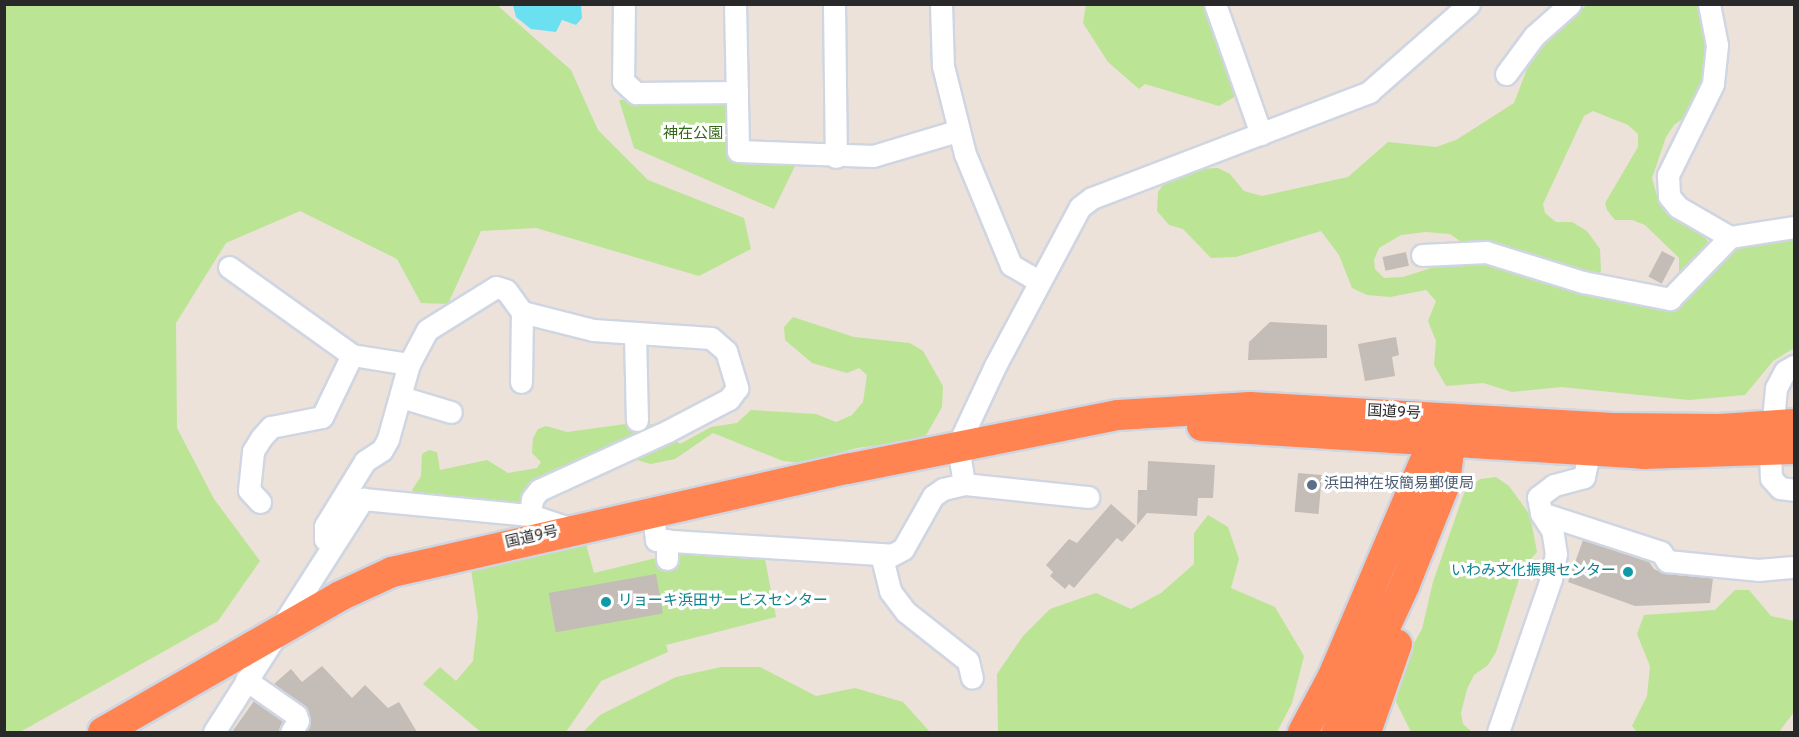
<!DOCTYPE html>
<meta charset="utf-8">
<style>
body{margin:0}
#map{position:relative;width:1799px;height:737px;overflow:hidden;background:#ece2da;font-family:Overpass,"Noto Sans JP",sans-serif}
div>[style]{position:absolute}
.green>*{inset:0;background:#bbe495}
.water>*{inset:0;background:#6ae0f1}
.building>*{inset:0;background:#c4bcb7;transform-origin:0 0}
.roads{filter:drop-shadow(2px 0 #cfd6e2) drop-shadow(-2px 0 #cfd6e2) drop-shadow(0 2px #cfd6e2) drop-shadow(0 -2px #cfd6e2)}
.minor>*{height:21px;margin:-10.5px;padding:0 10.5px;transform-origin:10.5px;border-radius:10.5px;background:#fff}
.highway>*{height:30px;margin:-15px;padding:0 15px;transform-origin:15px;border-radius:15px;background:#ff8452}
.dots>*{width:16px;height:16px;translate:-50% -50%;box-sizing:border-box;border:3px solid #fff;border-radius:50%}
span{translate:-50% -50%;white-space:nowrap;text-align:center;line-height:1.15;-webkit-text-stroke:6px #fff;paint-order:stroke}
.park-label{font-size:15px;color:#336718}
.street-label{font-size:15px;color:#292929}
.service-label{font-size:15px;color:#4e5e75}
.left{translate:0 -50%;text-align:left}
.culture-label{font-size:15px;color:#0d838f}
.right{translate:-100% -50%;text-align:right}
.frame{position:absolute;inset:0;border:6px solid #292929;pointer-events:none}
</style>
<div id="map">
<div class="green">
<i style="clip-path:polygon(1588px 4px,1700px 5px,1709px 52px,1708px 83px,1692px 112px,1674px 125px,1666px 137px,1652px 178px,1657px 196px,1699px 228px,1710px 245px,1685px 275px,1679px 271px,1679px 258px,1645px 225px,1632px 220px,1615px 220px,1607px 210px,1605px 203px,1638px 147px,1638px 134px,1628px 125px,1593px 111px,1584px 116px,1543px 204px,1545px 213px,1556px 222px,1572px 222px,1587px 231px,1600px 249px,1601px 271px,1595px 280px,1463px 243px,1450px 234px,1426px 232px,1401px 235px,1379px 248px,1374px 260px,1375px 269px,1384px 278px,1403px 277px,1462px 258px,1487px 260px,1667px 305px,1722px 252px,1757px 240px,1794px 234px,1794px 348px,1773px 361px,1745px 395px,1689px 400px,1561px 387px,1512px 392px,1483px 383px,1446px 386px,1434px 365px,1436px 341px,1428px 321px,1436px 301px,1426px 290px,1390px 297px,1367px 295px,1352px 288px,1339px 255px,1321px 231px,1236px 257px,1211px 258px,1183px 229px,1169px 225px,1157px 211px,1158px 192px,1165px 182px,1198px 169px,1218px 168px,1230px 174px,1244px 191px,1262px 196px,1348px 177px,1388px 142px,1436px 147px,1456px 140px,1514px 103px,1527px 69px,1556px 29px)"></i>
<i style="clip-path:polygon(4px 5px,497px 5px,571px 70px,598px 130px,648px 180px,744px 218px,751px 249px,699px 276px,536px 228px,481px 231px,448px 304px,421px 303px,397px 259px,300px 211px,226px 243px,176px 323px,177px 428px,214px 499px,260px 561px,218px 621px,20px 732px,5px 732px)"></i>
<i style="clip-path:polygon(1086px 5px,1208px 5px,1233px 77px,1234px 97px,1219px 106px,1145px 84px,1139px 89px,1108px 62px,1083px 23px)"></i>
<i style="clip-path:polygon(619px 100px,725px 101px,729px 159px,796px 164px,774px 209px,634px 148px)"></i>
<i style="clip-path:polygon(793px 317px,854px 337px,910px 343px,923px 351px,943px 386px,942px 407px,924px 439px,857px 448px,801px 463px,783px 461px,713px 433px,675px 459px,651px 464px,633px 459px,543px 498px,527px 510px,417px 498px,412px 490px,421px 476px,422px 454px,429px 450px,437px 452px,440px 470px,487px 460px,508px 473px,537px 468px,541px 462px,532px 453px,533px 438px,538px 429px,546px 426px,567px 432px,633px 423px,659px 425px,680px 444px,711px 427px,737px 423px,751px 410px,816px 414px,836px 422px,852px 415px,863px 402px,867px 375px,859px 368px,847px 373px,812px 363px,785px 340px,784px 327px)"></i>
<i style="clip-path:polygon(1496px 477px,1509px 486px,1530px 515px,1537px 552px,1522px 570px,1496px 652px,1488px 665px,1474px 675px,1467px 689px,1461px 713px,1463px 724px,1472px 732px,1411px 732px,1396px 702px,1401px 666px,1422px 629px,1433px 582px,1464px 493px,1480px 479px)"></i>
<i style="clip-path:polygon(1208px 515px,1228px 527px,1239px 559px,1231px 588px,1275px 607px,1304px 656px,1292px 703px,1277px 732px,998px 732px,997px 674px,1023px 636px,1050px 609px,1096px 593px,1131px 609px,1161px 593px,1194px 564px,1194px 533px)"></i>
<i style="clip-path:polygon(586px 544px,594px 573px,685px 551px,764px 554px,776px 617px,666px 645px,668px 652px,601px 681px,566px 732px,481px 732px,423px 684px,440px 667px,456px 681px,473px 661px,478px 617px,471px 569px)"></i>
<i style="clip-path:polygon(1735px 590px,1749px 590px,1771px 616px,1794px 621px,1794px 712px,1779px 732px,1637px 732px,1632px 726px,1647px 696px,1650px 666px,1637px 634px,1644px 615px,1715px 610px)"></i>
<i style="clip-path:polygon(721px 667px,760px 667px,816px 696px,855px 688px,903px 702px,930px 732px,583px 732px,600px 715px,676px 677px)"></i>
</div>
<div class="water">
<i style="clip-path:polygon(513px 5px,581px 5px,582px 18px,576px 25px,562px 20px,556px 32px,531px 29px,516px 17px)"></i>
</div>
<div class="building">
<i style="left:1662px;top:251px;width:15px;height:29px;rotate:28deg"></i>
<i style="left:1406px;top:252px;width:14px;height:24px;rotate:78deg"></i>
<i style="clip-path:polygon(1270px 322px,1327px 325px,1327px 358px,1248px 360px,1249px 342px)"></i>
<i style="clip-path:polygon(1396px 337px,1399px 355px,1392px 357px,1395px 376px,1365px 381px,1358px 344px)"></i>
<i style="clip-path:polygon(1148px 461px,1215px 465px,1213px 498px,1198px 498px,1197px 516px,1147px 513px,1137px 525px,1138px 490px,1147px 490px)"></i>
<i style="left:1298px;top:473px;width:24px;height:39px;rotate:5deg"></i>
<i style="clip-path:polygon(1111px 504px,1136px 526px,1122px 542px,1117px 538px,1074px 588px,1069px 584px,1065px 589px,1050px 576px,1053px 572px,1046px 565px,1069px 539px,1077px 543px)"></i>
<i style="clip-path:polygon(1583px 540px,1649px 562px,1654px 569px,1665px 574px,1713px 578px,1710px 603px,1635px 606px,1568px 582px)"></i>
<i style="left:656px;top:574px;width:40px;height:109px;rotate:80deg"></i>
<i style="clip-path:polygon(322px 666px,352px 698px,365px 685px,388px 708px,399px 702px,417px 732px,306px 732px,311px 722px,308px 710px,274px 684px,291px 669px,302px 682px)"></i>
<i style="clip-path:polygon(254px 701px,283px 721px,278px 732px,232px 732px)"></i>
</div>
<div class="roads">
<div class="minor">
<i style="left:624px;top:4px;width:77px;rotate:90.7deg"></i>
<i style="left:623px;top:81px;width:18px;rotate:43deg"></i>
<i style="left:636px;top:93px;width:101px;rotate:-0.6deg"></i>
<i style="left:735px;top:4px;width:147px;rotate:88.8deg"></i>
<i style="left:738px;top:151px;width:135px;rotate:2.1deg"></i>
<i style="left:873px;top:156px;width:88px;rotate:-16.6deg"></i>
<i style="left:834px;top:4px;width:153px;rotate:89.3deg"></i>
<i style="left:941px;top:4px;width:62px;rotate:88.2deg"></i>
<i style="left:943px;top:66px;width:91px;rotate:76deg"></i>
<i style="left:965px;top:154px;width:120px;rotate:67.5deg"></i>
<i style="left:1011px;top:265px;width:32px;rotate:30deg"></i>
<i style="left:1215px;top:4px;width:138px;rotate:70.5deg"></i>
<i style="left:1709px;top:4px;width:42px;rotate:79deg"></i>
<i style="left:1717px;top:45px;width:39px;rotate:96deg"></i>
<i style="left:1713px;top:84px;width:102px;rotate:116.3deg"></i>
<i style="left:1668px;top:175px;width:21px;rotate:87deg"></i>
<i style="left:1669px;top:196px;width:14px;rotate:51deg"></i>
<i style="left:1678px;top:207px;width:60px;rotate:30deg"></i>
<i style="left:1730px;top:237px;width:65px;rotate:-8.9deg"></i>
<i style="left:1506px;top:74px;width:47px;rotate:-53.6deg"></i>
<i style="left:1534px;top:36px;width:48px;rotate:-41.6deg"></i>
<i style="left:1422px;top:255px;width:64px;rotate:-2.7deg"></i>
<i style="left:1486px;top:252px;width:102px;rotate:17.2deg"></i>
<i style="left:1583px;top:282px;width:89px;rotate:11.1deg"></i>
<i style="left:1670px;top:299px;width:86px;rotate:-45.9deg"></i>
<i style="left:229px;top:267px;width:151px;rotate:35.6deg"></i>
<i style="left:352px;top:355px;width:58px;rotate:9deg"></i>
<i style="left:635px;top:334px;width:86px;rotate:88.7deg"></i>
<i style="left:1794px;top:366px;width:10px;rotate:151deg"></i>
<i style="left:1785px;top:371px;width:19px;rotate:118deg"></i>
<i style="left:1776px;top:388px;width:64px;rotate:95.4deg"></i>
<i style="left:1770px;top:452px;width:26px;rotate:88deg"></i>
<i style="left:1771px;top:478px;width:13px;rotate:48deg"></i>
<i style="left:1780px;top:488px;width:14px;rotate:8deg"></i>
<i style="left:521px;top:382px;width:70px;rotate:-89.2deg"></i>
<i style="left:522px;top:312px;width:73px;rotate:14.2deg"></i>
<i style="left:593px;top:330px;width:118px;rotate:3.9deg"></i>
<i style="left:711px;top:338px;width:20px;rotate:41deg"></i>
<i style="left:726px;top:351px;width:39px;rotate:73deg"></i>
<i style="left:737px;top:388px;width:14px;rotate:126deg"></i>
<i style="left:729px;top:399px;width:69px;rotate:152.3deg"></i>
<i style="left:668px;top:431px;width:142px;rotate:155.4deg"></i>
<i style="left:539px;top:490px;width:11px;rotate:128deg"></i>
<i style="left:532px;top:499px;width:16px;rotate:97deg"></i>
<i style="left:401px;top:397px;width:52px;rotate:16.7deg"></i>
<i style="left:1590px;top:450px;width:28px;rotate:103deg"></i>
<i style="left:1584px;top:477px;width:31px;rotate:165deg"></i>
<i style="left:1554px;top:485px;width:20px;rotate:143deg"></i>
<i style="left:1538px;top:497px;width:16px;rotate:79deg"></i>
<i style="left:1541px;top:513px;width:126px;rotate:18deg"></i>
<i style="left:1661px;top:552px;width:11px;rotate:56deg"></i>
<i style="left:1667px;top:561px;width:91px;rotate:5.6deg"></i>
<i style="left:1758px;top:570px;width:36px;rotate:-5deg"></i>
<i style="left:964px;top:484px;width:125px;rotate:6deg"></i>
<i style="left:260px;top:502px;width:16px;rotate:-133deg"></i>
<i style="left:249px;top:490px;width:39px;rotate:-84deg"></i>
<i style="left:253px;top:451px;width:15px;rotate:-58deg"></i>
<i style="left:261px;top:438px;width:15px;rotate:-48deg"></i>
<i style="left:271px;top:427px;width:52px;rotate:-11.1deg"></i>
<i style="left:322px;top:417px;width:69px;rotate:-64.2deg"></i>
<i style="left:653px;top:512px;width:28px;rotate:84deg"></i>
<i style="left:656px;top:540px;width:236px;rotate:3.6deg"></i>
<i style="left:892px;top:555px;width:13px;rotate:-29deg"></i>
<i style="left:903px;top:549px;width:61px;rotate:-60.5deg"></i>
<i style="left:933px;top:496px;width:12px;rotate:-35deg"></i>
<i style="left:943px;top:489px;width:22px;rotate:-13deg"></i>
<i style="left:964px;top:484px;width:39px;rotate:-99deg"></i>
<i style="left:958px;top:445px;width:87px;rotate:-64.9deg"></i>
<i style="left:995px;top:366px;width:180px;rotate:-61.9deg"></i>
<i style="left:1080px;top:207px;width:15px;rotate:-37deg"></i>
<i style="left:1092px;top:198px;width:297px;rotate:-20.9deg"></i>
<i style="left:1369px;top:92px;width:133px;rotate:-41.3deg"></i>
<i style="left:667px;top:540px;width:19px;rotate:90deg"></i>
<i style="left:331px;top:544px;width:8px;rotate:-140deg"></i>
<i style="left:325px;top:539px;width:13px;rotate:-90deg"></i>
<i style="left:325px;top:526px;width:76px;rotate:-58.4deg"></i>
<i style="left:365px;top:461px;width:20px;rotate:-33deg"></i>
<i style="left:382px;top:450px;width:13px;rotate:-61deg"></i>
<i style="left:388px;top:439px;width:78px;rotate:-74.4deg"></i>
<i style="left:409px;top:364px;width:38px;rotate:-62deg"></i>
<i style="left:427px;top:330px;width:81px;rotate:-31.9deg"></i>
<i style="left:496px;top:287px;width:10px;rotate:17deg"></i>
<i style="left:506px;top:290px;width:27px;rotate:54deg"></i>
<i style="left:881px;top:554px;width:38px;rotate:76deg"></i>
<i style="left:890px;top:591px;width:26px;rotate:53deg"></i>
<i style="left:906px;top:612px;width:79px;rotate:38.3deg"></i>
<i style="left:968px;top:661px;width:17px;rotate:77deg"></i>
<i style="left:246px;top:680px;width:61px;rotate:35deg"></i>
<i style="left:296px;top:715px;width:6px;rotate:72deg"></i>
<i style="left:298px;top:721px;width:13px;rotate:122deg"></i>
<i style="left:214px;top:732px;width:277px;rotate:-57.4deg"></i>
<i style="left:363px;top:499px;width:168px;rotate:5.5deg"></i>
<i style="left:530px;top:515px;width:44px;rotate:18.4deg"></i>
<i style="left:1498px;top:732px;width:162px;rotate:-70.9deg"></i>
<i style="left:1551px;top:579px;width:25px;rotate:-79deg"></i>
<i style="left:1556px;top:554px;width:24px;rotate:-99deg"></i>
<i style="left:1552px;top:530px;width:20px;rotate:-123deg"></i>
</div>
<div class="highway">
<i style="left:1202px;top:426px;width:442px;rotate:3.6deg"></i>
<i style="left:1643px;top:454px;width:151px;rotate:-1.9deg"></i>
<i style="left:103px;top:732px;width:273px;rotate:-29.8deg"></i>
<i style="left:340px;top:596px;width:57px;rotate:-24.8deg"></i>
<i style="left:392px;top:572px;width:467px;rotate:-12.8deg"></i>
<i style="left:847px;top:469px;width:276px;rotate:-11.3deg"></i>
<i style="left:1118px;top:415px;width:132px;rotate:-3.5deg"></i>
<i style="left:1250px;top:407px;width:368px;rotate:3.3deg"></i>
<i style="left:1617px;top:428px;width:102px;rotate:0.6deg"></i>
<i style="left:1719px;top:429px;width:75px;rotate:-3.8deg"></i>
<i style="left:1303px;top:732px;width:64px;rotate:-61.8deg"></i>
<i style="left:1333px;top:676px;width:275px;rotate:-66.9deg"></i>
<i style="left:1337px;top:732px;width:163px;rotate:-65.3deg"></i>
<i style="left:1405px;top:584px;width:108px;rotate:-68.2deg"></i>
<i style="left:1445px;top:484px;width:32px;rotate:-83deg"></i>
<i style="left:1449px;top:452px;width:14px;rotate:-107deg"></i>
<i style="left:1445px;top:439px;width:19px;rotate:-137deg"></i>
<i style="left:1366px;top:732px;width:93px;rotate:-70.6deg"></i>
</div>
</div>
<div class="dots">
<i style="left:1312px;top:485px;background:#5c6f8a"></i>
<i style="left:1628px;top:572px;background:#0f9aa8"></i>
<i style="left:606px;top:602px;background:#0f9aa8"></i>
</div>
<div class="park-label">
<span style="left:693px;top:135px">神在公園</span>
</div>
<div class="street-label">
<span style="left:1394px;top:413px;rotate:3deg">国道9号</span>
<span style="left:532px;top:538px;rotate:-13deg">国道9号</span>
</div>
<div class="service-label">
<span class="left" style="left:1324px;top:485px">浜田神在坂簡易郵便局</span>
</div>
<div class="culture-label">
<span class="right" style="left:1616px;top:572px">いわみ文化振興センター</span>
<span class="left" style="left:618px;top:602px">リョーキ浜田サービスセンター</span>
</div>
<div class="frame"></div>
</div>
